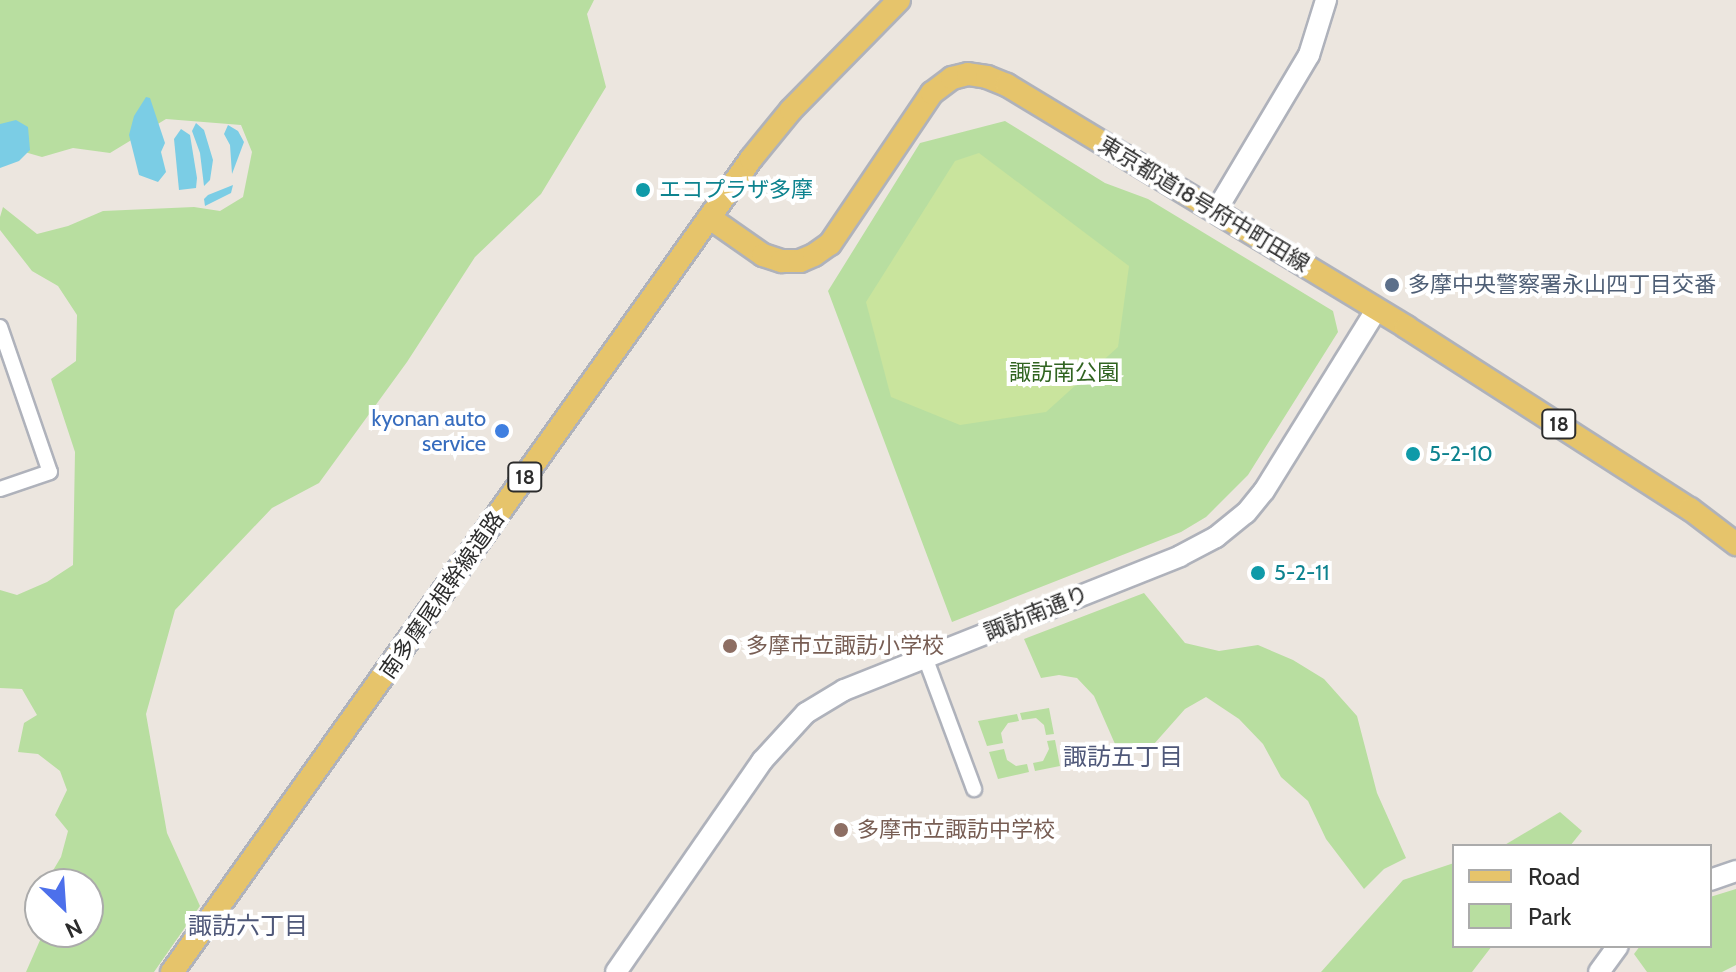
<!DOCTYPE html>
<meta charset="utf-8">
<style>
body{margin:0}
#map{position:relative;width:1736px;height:972px;overflow:hidden;background:#ece6df;font-family:Cabin,"Noto Sans JP",sans-serif}
div>[style]{position:absolute}
.green>*{inset:0;background:#b8dea0}
.pitch>*{inset:0;background:#c9e49d}
.water>*{inset:0;background:#7bcde5}
.roads{filter:drop-shadow(2px 0 #afb2bb) drop-shadow(-2px 0 #afb2bb) drop-shadow(0 2px #afb2bb) drop-shadow(0 -2px #afb2bb)}
.street>*{height:14px;margin:-7px;padding:0 7px;transform-origin:7px;border-radius:7px;background:#fff}
.secondary>*{height:20px;margin:-10px;padding:0 10px;transform-origin:10px;border-radius:10px;background:#fff}
.primary>*{height:22px;margin:-11px;padding:0 11px;transform-origin:11px;border-radius:11px;background:#e6c46b}
.dots>*{width:22px;height:22px;translate:-50% -50%;box-sizing:border-box;border:4px solid #fff;border-radius:50%}
span{translate:-50% -50%;white-space:nowrap;text-align:center;line-height:1.15;-webkit-text-stroke:8px #fff;paint-order:stroke}
.shield-label span{padding:2px 6px;background:#fff;border:2px solid;border-radius:6px;-webkit-text-stroke-width:0}
.shield-label{font-size:20px;color:#2c2c2c;font-weight:700}
.culture-label{font-size:22px;color:#0d838f}
.left{translate:0 -50%;text-align:left}
.street-label{font-size:22px;color:#2c2c2c}
.service-label{font-size:22px;color:#4e5e75}
.park-label{font-size:22px;color:#316421}
.shop-label{font-size:22px;color:#366cbe}
.right{translate:-100% -50%;text-align:right}
.education-label{font-size:22px;color:#785e54}
.neighbourhood-label{font-size:24px;color:#4f5879}
.legend{position:absolute;left:1452px;top:844px;width:260px;height:104px;box-sizing:border-box;background:#fff;border:2px solid #ababab;margin:0;padding:10px 14px;list-style:none;font-size:24px;color:#2c2c2c}
.legend li{display:flex;align-items:center;gap:16px;height:40px}
.legend b{width:40px;border:2px solid #ababab}
.north{position:absolute;left:24px;top:868px;width:80px;height:80px;box-sizing:border-box;background:#fff;border:2px solid #ababab;border-radius:50%;rotate:155deg;font-size:22px;font-weight:700;line-height:32px;text-align:center;color:#2c2c2c}
.north::after{content:'';display:block;margin:auto;width:28px;height:36px;background:#4d70eb;clip-path:polygon(50% 0,100% 100%,50% 72%,0 100%)}
</style>
<div id="map">
<div class="green">
<i style="clip-path:polygon(0 0,594px 0,587px 14px,606px 87px,541px 194px,475px 257px,407px 362px,319px 483px,272px 508px,175px 610px,146px 714px,167px 833px,200px 906px,154px 972px,26px 972px,41px 938px,36px 914px,40px 901px,40px 932px,88px 932px,88px 884px,45px 884px,61px 857px,68px 831px,55px 815px,67px 790px,60px 771px,38px 754px,18px 752px,24px 723px,37px 715px,22px 689px,0 688px,0 590px,17px 595px,47px 582px,73px 565px,75px 452px,51px 379px,76px 361px,77px 315px,58px 286px,32px 271px,0 230px,0 217px,3px 207px,37px 234px,68px 226px,103px 211px,194px 207px,220px 211px,243px 197px,252px 152px,241px 125px,166px 119px,110px 153px,73px 148px,42px 157px,0 145px)"></i>
<i style="clip-path:polygon(1005px 121px,1105px 183px,1148px 199px,1333px 311px,1338px 332px,1248px 475px,1206px 517px,1181px 532px,952px 622px,828px 291px,920px 143px)"></i>
<i style="clip-path:polygon(1144px 593px,1185px 643px,1219px 651px,1258px 645px,1293px 660px,1324px 679px,1357px 716px,1377px 793px,1406px 858px,1384px 869px,1364px 889px,1326px 839px,1308px 801px,1281px 777px,1263px 744px,1239px 719px,1206px 697px,1185px 709px,1154px 744px,1130px 755px,1115px 744px,1094px 696px,1077px 678px,1059px 675px,1041px 678px,1024px 639px)"></i>
<i style="clip-path:polygon(1049px 708px,1054px 734px,1046px 735px,1044px 725px,1036px 718px,1022px 720px,1020px 713px)"></i>
<i style="clip-path:polygon(1017px 714px,1019px 721px,1008px 723px,1001px 733px,1003px 743px,987px 746px,978px 721px)"></i>
<i style="clip-path:polygon(1055px 740px,1060px 766px,1035px 771px,1033px 763px,1043px 761px,1049px 749px,1047px 741px)"></i>
<i style="clip-path:polygon(1004px 749px,1007px 760px,1016px 766px,1027px 764px,1029px 772px,998px 779px,989px 752px)"></i>
<i style="clip-path:polygon(1560px 812px,1582px 831px,1570px 846px,1503px 846px)"></i>
<i style="clip-path:polygon(1454px 863px,1454px 946px,1492px 946px,1472px 972px,1321px 972px,1403px 880px)"></i>
<i style="clip-path:polygon(1736px 889px,1736px 965px,1722px 972px,1647px 972px,1634px 954px,1640px 946px,1710px 946px,1710px 897px)"></i>
</div>
<div class="pitch">
<i style="clip-path:polygon(979px 153px,1129px 266px,1118px 347px,1046px 412px,960px 425px,891px 397px,866px 302px,955px 161px)"></i>
</div>
<div class="water">
<i style="clip-path:polygon(146px 97px,150px 98px,165px 143px,161px 152px,166px 172px,158px 182px,139px 175px,129px 135px,134px 116px)"></i>
<i style="clip-path:polygon(16px 120px,28px 127px,30px 150px,19px 161px,0 168px,0 124px)"></i>
<i style="clip-path:polygon(196px 123px,204px 130px,213px 160px,210px 180px,204px 186px,200px 153px,192px 131px)"></i>
<i style="clip-path:polygon(228px 125px,238px 131px,244px 142px,232px 174px,230px 145px,224px 134px)"></i>
<i style="clip-path:polygon(181px 129px,190px 135px,197px 178px,196px 188px,179px 190px,174px 139px)"></i>
<i style="clip-path:polygon(233px 185px,231px 193px,205px 206px,204px 199px,208px 195px)"></i>
</div>
<div class="roads">
<div class="street">
<i style="left:0;top:327px;width:153px;rotate:71deg"></i>
<i style="left:50px;top:472px;width:53px;rotate:161.2deg"></i>
<i style="left:925px;top:657px;width:141px;rotate:69.6deg"></i>
</div>
<div class="secondary">
<i style="left:1216px;top:211px;width:182px;rotate:-59.2deg"></i>
<i style="left:1309px;top:55px;width:58px;rotate:-72.8deg"></i>
<i style="left:1710px;top:880px;width:28px;rotate:-19deg"></i>
<i style="left:616px;top:972px;width:257px;rotate:-55.3deg"></i>
<i style="left:762px;top:761px;width:65px;rotate:-47.5deg"></i>
<i style="left:806px;top:713px;width:44px;rotate:-31.2deg"></i>
<i style="left:844px;top:690px;width:362px;rotate:-21.7deg"></i>
<i style="left:1180px;top:556px;width:41px;rotate:-27.8deg"></i>
<i style="left:1216px;top:537px;width:38px;rotate:-39deg"></i>
<i style="left:1246px;top:513px;width:28px;rotate:-51deg"></i>
<i style="left:1264px;top:491px;width:214px;rotate:-58.2deg"></i>
<i style="left:1599px;top:972px;width:32px;rotate:-54deg"></i>
</div>
<div class="primary">
<i style="left:710px;top:218px;width:65px;rotate:34.9deg"></i>
<i style="left:763px;top:255px;width:20px;rotate:18deg"></i>
<i style="left:782px;top:261px;width:18px"></i>
<i style="left:800px;top:261px;width:15px;rotate:-23deg"></i>
<i style="left:814px;top:255px;width:19px;rotate:-35deg"></i>
<i style="left:830px;top:244px;width:182px;rotate:-56deg"></i>
<i style="left:932px;top:93px;width:25px;rotate:-37deg"></i>
<i style="left:952px;top:78px;width:16px;rotate:-14deg"></i>
<i style="left:968px;top:74px;width:19px;rotate:9deg"></i>
<i style="left:987px;top:77px;width:22px;rotate:22deg"></i>
<i style="left:1007px;top:85px;width:467px;rotate:31.2deg"></i>
<i style="left:1406px;top:327px;width:337px;rotate:32.7deg"></i>
<i style="left:1690px;top:509px;width:58px;rotate:37.3deg"></i>
<i style="left:172px;top:972px;width:998px;rotate:-54.54deg"></i>
<i style="left:751px;top:159px;width:63px;rotate:-50.8deg"></i>
<i style="left:791px;top:110px;width:154px;rotate:-45.5deg"></i>
</div>
</div>
<div class="dots">
<i style="left:643px;top:190px;background:#0f9aa8"></i>
<i style="left:1392px;top:285px;background:#5c6f8a"></i>
<i style="left:502px;top:431px;background:#3f7fe0"></i>
<i style="left:1413px;top:454px;background:#0f9aa8"></i>
<i style="left:1258px;top:573px;background:#0f9aa8"></i>
<i style="left:730px;top:646px;background:#8d6e63"></i>
<i style="left:841px;top:830px;background:#8d6e63"></i>
</div>
<div class="shield-label">
<span style="left:1559px;top:424px">18</span>
<span style="left:525px;top:477px">18</span>
</div>
<div class="culture-label">
<span class="left" style="left:659px;top:190px">エコプラザ多摩</span>
<span class="left" style="left:1429px;top:454px">5-2-10</span>
<span class="left" style="left:1274px;top:573px">5-2-11</span>
</div>
<div class="street-label">
<span style="left:1204px;top:204px;rotate:31deg">東京都道18号府中町田線</span>
<span style="left:442px;top:595px;rotate:-55deg">南多摩尾根幹線道路</span>
<span style="left:1036px;top:613px;rotate:-22deg">諏訪南通り</span>
</div>
<div class="service-label">
<span class="left" style="left:1408px;top:285px">多摩中央警察署永山四丁目交番</span>
</div>
<div class="park-label">
<span style="left:1064px;top:373px">諏訪南公園</span>
</div>
<div class="shop-label">
<span class="right" style="left:486px;top:431px">kyonan auto<br>service</span>
</div>
<div class="education-label">
<span class="left" style="left:746px;top:646px">多摩市立諏訪小学校</span>
<span class="left" style="left:857px;top:830px">多摩市立諏訪中学校</span>
</div>
<div class="neighbourhood-label">
<span style="left:1123px;top:757px">諏訪五丁目</span>
<span style="left:248px;top:926px">諏訪六丁目</span>
</div>
<ul class="legend">
<li><b style="height:10px;background:#e6c46b"></b>Road</li>
<li><b style="height:22px;background:#b8dea0"></b>Park</li>
</ul>
<div class="north">N</div>
</div>
